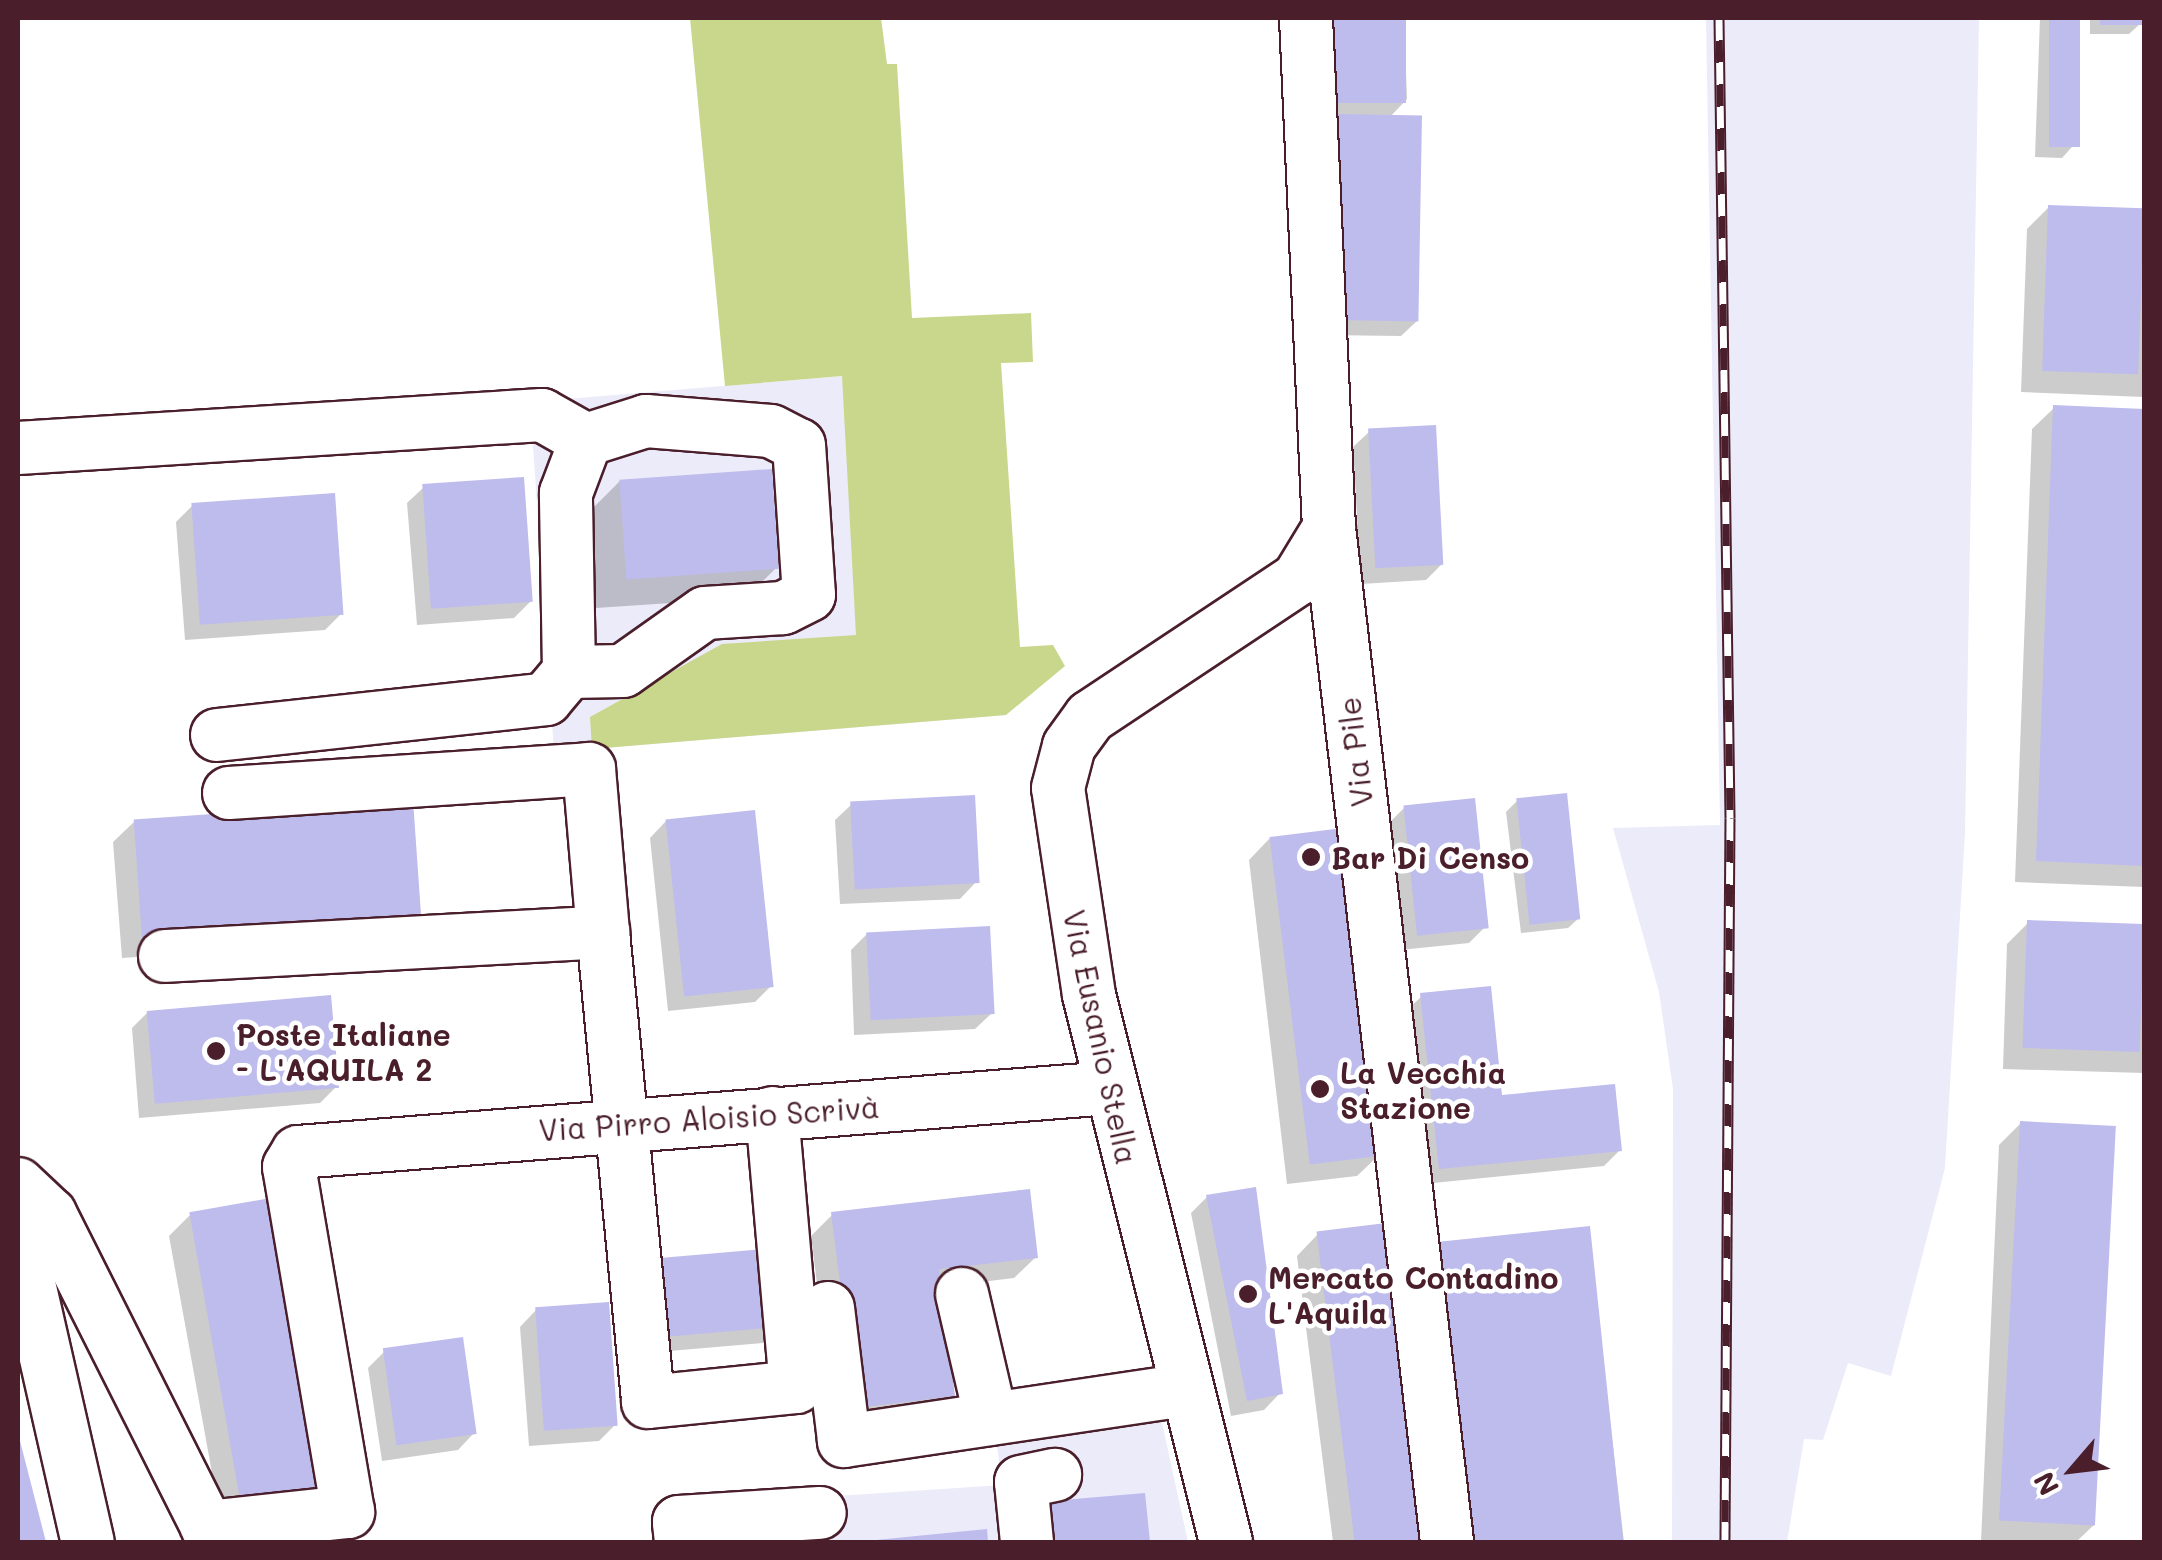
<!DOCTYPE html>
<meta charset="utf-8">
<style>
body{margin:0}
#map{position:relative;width:2162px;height:1560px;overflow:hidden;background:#fff;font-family:Mali,sans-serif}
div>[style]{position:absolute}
.built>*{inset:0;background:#ecebfa}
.green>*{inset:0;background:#c8d78b}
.shadow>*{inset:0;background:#0003}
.building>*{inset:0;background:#bebbed;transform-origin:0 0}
.roads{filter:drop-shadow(2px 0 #4a1f2b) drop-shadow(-2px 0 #4a1f2b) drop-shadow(0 2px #4a1f2b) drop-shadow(0 -2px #4a1f2b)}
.minor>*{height:52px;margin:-26px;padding:0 26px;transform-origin:26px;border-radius:26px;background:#fff}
.rail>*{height:11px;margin-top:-5.5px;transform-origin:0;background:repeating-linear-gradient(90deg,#fff 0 22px,#4a1f2b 0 44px);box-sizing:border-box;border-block:2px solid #4a1f2b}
.dots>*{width:28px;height:28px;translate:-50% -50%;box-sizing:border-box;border:5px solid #fff;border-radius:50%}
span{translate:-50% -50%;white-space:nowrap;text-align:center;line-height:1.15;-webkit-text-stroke:9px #fff;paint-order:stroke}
.street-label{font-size:30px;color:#4a1f2b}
.poi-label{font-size:30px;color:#4a1f2b;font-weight:700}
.left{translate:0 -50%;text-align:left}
.frame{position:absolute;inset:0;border:20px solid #4a1f2b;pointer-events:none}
.north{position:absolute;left:2022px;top:1420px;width:100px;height:100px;-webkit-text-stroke:8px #fff;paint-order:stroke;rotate:242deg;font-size:28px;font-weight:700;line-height:40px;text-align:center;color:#4a1f2b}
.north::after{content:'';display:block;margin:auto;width:35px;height:45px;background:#4a1f2b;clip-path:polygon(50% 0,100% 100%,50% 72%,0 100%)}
</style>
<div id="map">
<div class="built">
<i style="clip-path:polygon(1706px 18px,1979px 18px,1965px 832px,1945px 1168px,1891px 1376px,1848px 1363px,1823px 1440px,1804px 1439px,1787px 1542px,1672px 1542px,1673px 1089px,1659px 992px,1613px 828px,1720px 825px)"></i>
<i style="clip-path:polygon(842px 376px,1006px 715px,554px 752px,530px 402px)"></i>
<i style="clip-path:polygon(1161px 1418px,1188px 1542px,662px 1542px,659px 1508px,1002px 1485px,997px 1445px)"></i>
</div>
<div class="green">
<i style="clip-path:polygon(690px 18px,881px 18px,887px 64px,897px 64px,912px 318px,1031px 313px,1033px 362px,1001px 363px,1020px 647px,1053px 645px,1065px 666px,1006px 715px,592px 749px,590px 717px,722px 644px,856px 635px,842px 376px,725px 386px)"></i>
</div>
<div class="shadow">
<i style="clip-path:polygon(1314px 18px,1404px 18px,1407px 99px,1389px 118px,1418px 320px,1401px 336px,1320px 335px,1323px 133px,1339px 117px,1318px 118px)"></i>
<i style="clip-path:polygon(2040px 18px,2077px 18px,2072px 147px,2062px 158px,2035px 157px)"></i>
<i style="clip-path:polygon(2090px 18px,2140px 18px,2140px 24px,2129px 34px,2090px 34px)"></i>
<i style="clip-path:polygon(2049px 207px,2144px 211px,2144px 397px,2021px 392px,2027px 229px)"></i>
<i style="clip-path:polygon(2054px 408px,2144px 411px,2144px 887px,2015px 882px,2032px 429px)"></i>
<i style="clip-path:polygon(1370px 431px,1442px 564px,1426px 580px,1361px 584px,1353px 447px)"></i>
<i style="clip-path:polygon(620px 481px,776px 568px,746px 598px,596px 608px,590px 511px)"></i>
<i style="clip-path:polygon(424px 487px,531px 601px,514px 618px,417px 625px,407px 503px)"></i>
<i style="clip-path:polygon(192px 506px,341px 614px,325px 630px,185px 640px,176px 522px)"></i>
<i style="clip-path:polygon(1517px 801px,1579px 918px,1568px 928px,1521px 933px,1506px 812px)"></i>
<i style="clip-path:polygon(852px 804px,976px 882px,960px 899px,840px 904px,835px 820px)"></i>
<i style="clip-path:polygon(1404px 808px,1485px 927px,1469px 943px,1400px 950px,1388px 824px)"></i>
<i style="clip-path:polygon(135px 821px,398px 940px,122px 958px,113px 842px)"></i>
<i style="clip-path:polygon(666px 821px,771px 986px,755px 1002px,668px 1011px,650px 838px)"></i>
<i style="clip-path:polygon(1270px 838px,1379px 1155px,1357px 1176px,1287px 1184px,1249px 860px)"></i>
<i style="clip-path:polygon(2028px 923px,2144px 927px,2144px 1073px,2003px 1069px,2007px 944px)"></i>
<i style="clip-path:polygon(867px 934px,992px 1013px,975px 1029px,854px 1035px,851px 950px)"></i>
<i style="clip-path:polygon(1422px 996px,1500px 1098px,1620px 1150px,1604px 1166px,1423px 1184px,1405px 1012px)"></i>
<i style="clip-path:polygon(148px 1012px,336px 1087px,320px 1103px,139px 1118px,132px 1028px)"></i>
<i style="clip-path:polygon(2021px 1123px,2095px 1524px,2076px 1542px,1981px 1541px,1999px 1145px)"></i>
<i style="clip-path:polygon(1207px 1197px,1280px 1393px,1264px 1410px,1231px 1416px,1191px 1213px)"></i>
<i style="clip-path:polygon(190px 1215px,326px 1492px,222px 1528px,169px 1236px)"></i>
<i style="clip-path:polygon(832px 1215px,1036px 1257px,1014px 1278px,939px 1287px,952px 1396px,931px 1417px,835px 1428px,811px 1236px)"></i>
<i style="clip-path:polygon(1384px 1226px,1421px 1542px,1333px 1542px,1297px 1256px,1318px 1234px)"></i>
<i style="clip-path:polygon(1588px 1229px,1624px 1542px,1454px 1542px,1438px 1247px)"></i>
<i style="clip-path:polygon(639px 1277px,780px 1326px,763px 1343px,646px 1353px)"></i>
<i style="clip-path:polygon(536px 1310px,615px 1425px,599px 1441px,529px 1446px,520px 1327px)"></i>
<i style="clip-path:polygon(384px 1352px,474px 1433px,458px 1450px,382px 1461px,368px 1368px)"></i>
<i style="clip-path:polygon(18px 1442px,43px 1542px,18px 1542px)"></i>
<i style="clip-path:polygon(985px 1531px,986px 1542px,875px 1542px)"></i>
</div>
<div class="building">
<i style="left:1330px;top:18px;width:76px;height:85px"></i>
<i style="left:2049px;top:18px;width:31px;height:129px"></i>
<i style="left:2100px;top:18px;width:42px;height:7px"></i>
<i style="left:1338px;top:114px;width:84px;height:206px;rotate:1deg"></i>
<i style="left:2048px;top:205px;width:96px;height:166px;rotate:2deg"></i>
<i style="clip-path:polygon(2053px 405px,2144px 409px,2144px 866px,2036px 861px)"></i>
<i style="left:1436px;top:425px;width:140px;height:68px;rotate:87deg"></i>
<i style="left:772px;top:469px;width:100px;height:153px;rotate:86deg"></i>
<i style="left:524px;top:477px;width:125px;height:102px;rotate:86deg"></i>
<i style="left:335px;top:493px;width:122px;height:144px;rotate:86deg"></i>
<i style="left:1567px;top:793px;width:127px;height:51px;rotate:84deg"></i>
<i style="left:975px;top:795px;width:88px;height:125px;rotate:87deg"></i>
<i style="left:1475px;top:798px;width:131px;height:72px;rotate:84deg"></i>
<i style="left:413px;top:800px;width:119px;height:280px;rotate:86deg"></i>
<i style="left:755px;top:810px;width:178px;height:90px;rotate:84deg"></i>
<i style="left:1343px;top:828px;width:330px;height:74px;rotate:83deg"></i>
<i style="left:2027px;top:920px;width:117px;height:128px;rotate:2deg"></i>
<i style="left:990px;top:926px;width:88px;height:124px;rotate:87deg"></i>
<i style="clip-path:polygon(1491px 986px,1502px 1095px,1615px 1084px,1622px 1151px,1439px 1169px,1420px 993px)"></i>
<i style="left:331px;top:995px;width:93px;height:185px;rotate:85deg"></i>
<i style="left:2020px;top:1121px;width:96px;height:400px;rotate:3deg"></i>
<i style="clip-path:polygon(1256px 1187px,1283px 1394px,1247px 1401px,1206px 1195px)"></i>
<i style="clip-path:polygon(1030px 1189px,1038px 1258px,939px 1269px,955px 1396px,856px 1408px,831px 1212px)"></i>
<i style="left:276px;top:1197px;width:300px;height:88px;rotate:80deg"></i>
<i style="left:1386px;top:1223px;width:320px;height:70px;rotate:83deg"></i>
<i style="left:1590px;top:1226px;width:318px;height:154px;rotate:84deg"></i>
<i style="left:775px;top:1248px;width:79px;height:121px;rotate:85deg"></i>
<i style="left:609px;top:1302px;width:124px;height:74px;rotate:86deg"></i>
<i style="left:463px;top:1337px;width:98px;height:81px;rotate:82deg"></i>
<i style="clip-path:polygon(18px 1437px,19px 1437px,46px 1542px,18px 1542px)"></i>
<i style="clip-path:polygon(1145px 1493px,1150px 1542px,1043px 1542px,1039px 1502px)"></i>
<i style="clip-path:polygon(987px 1529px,988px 1542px,876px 1542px,876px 1540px)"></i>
</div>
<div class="roads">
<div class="minor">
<i style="left:1306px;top:18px;width:511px;rotate:87.42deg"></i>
<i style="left:1329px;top:528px;width:1021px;rotate:83.36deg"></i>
<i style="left:18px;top:448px;width:525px;rotate:-3.6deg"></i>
<i style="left:542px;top:415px;width:51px;rotate:29.6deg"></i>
<i style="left:217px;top:735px;width:331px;rotate:-6.2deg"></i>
<i style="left:546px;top:699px;width:35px;rotate:-50deg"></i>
<i style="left:569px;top:672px;width:179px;rotate:-91deg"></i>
<i style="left:566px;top:493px;width:57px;rotate:-69.3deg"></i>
<i style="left:586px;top:440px;width:63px;rotate:-17.6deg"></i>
<i style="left:646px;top:421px;width:125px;rotate:4.6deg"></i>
<i style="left:771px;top:431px;width:31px;rotate:27deg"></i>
<i style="left:799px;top:445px;width:150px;rotate:86.2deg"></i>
<i style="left:809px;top:595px;width:29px;rotate:153deg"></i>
<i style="left:783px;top:608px;width:78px;rotate:176.3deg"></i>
<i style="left:705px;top:613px;width:100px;rotate:144.7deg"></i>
<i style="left:623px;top:671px;width:54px;rotate:178.9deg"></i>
<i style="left:229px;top:793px;width:361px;rotate:-3.8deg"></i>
<i style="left:589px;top:769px;width:164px;rotate:85.1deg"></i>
<i style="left:165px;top:956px;width:439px;rotate:-3.1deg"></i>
<i style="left:603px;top:932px;width:472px;rotate:84.5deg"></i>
<i style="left:648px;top:1402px;width:149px;rotate:-5.8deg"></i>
<i style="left:796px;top:1387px;width:275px;rotate:-95deg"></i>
<i style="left:18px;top:1184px;width:44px;rotate:43.2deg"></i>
<i style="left:50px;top:1214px;width:367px;rotate:63.3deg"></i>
<i style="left:18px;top:1235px;width:315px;rotate:77.2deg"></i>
<i style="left:962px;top:1294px;width:128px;rotate:76.9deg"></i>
<i style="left:828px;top:1308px;width:134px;rotate:83.1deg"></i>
<i style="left:844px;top:1441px;width:347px;rotate:-8.5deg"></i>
<i style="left:207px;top:1527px;width:142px;rotate:-6.1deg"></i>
<i style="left:348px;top:1512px;width:350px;rotate:-99.7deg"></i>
<i style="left:289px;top:1167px;width:17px;rotate:-59deg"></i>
<i style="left:298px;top:1152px;width:815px;rotate:-4.51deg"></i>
<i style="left:681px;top:1542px;width:20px;rotate:-96deg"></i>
<i style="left:679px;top:1522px;width:141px;rotate:-3.7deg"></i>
<i style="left:1027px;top:1542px;width:60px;rotate:-95.7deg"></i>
<i style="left:1021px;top:1482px;width:35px;rotate:-12deg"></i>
<i style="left:1226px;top:1542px;width:564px;rotate:-104.06deg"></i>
<i style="left:1089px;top:995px;width:209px;rotate:-98.5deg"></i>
<i style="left:1058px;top:788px;width:43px;rotate:-75.3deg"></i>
<i style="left:1069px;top:746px;width:36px;rotate:-54deg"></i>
<i style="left:1090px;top:717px;width:250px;rotate:-33.6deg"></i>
<i style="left:1298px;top:579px;width:60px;rotate:-58.7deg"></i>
</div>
</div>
<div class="rail">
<i style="left:1719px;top:18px;width:800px;rotate:89.21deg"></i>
<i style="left:1730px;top:818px;width:724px;rotate:90.4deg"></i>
</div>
<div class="dots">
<i style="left:1311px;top:857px;background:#4a1f2b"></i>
<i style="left:216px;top:1051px;background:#4a1f2b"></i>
<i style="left:1320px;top:1089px;background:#4a1f2b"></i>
<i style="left:1248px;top:1294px;background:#4a1f2b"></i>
</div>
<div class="street-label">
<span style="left:1355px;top:752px;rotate:-97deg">Via Pile</span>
<span style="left:1101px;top:1037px;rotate:78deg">Via Eusanio Stella</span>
<span style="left:709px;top:1118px;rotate:-4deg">Via Pirro Aloisio Scrivà</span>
</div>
<div class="poi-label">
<span class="left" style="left:1331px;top:857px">Bar Di Censo</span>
<span class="left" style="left:236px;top:1051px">Poste Italiane<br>- L'AQUILA 2</span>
<span class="left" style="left:1340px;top:1089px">La Vecchia<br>Stazione</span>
<span class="left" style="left:1268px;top:1294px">Mercato Contadino<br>L'Aquila</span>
</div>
<div class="frame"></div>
<div class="north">N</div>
</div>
